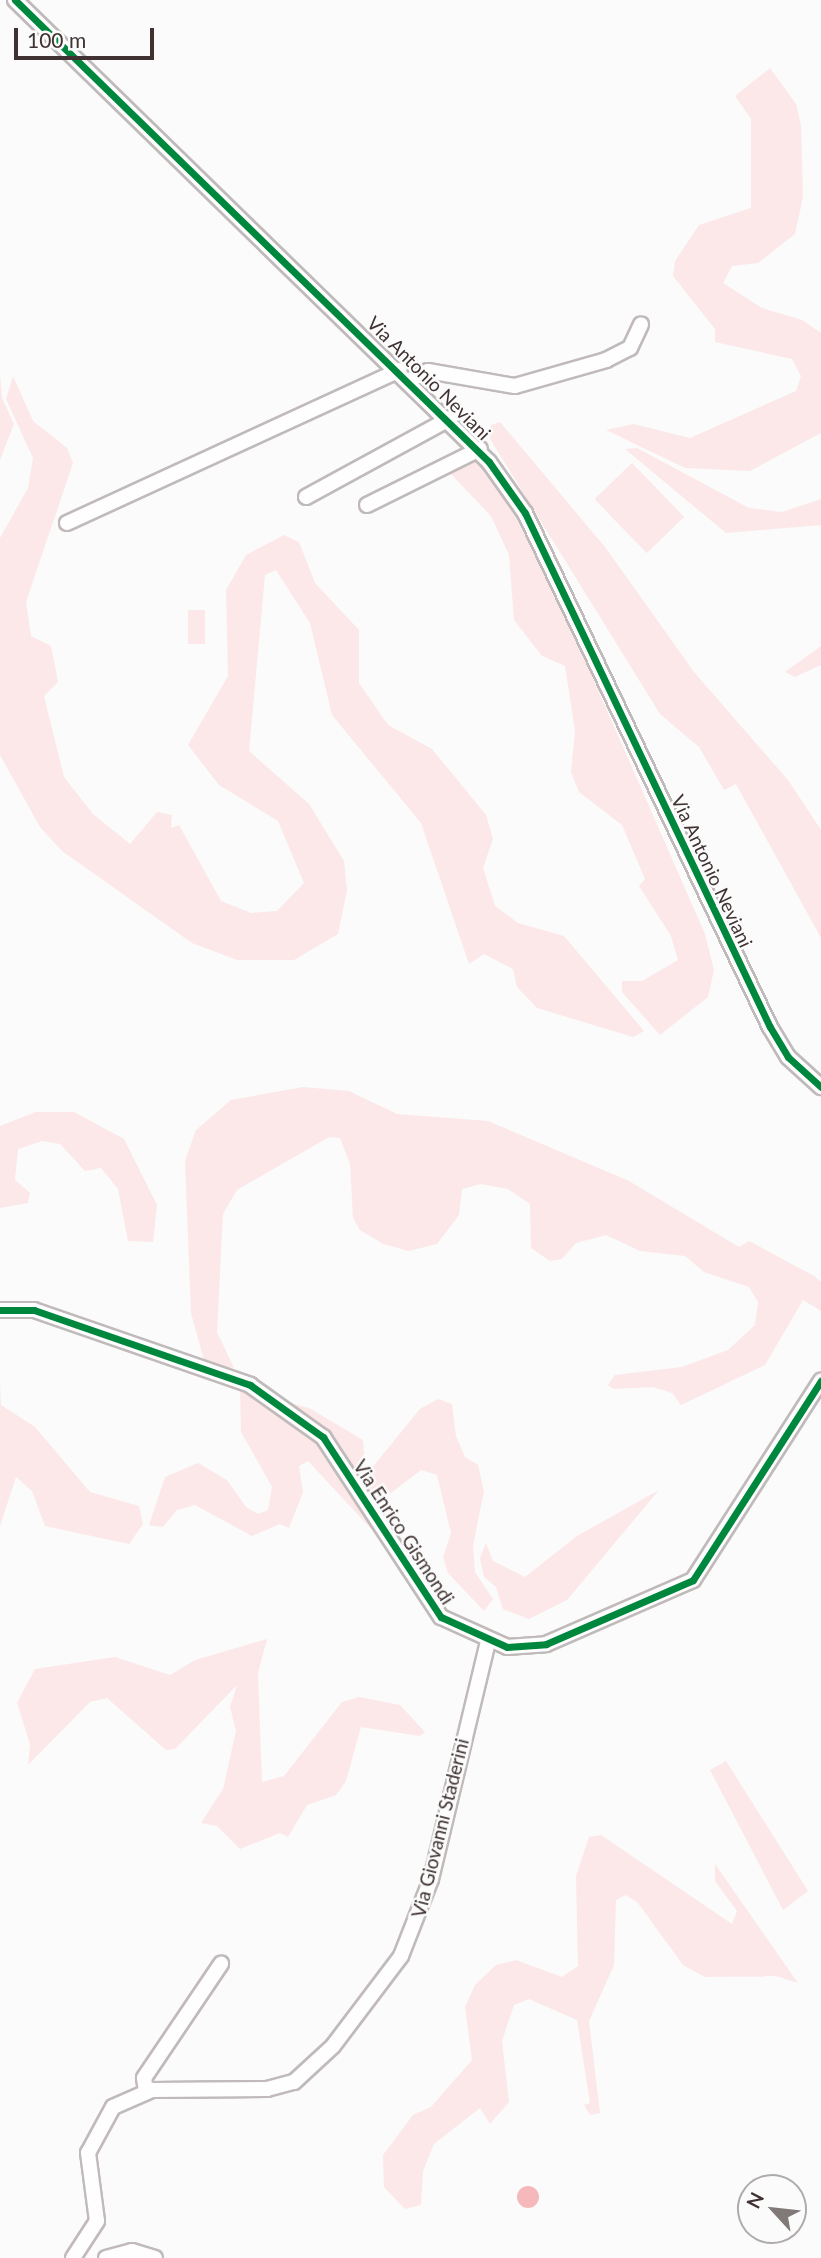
<!DOCTYPE html>
<style>
body{margin:0}
#map{position:relative;width:821px;height:2258px;overflow:hidden;background:#fbfbfb;font-family:Lato,sans-serif}
div>[style]{position:absolute}
.green>*{inset:0;background:#fce8e8;transform-origin:0 0}
.water>*{inset:0;background:#f5b9bb}
.round{border-radius:50%}
.roads{filter:drop-shadow(2px 0 #c1baba) drop-shadow(-2px 0 #c1baba) drop-shadow(0 2px #c1baba) drop-shadow(0 -2px #c1baba)}
.minor>*{height:14px;margin:-7px;padding:0 7px;transform-origin:7px;border-radius:7px;background:#fefefe}
.cycleway>*{height:7px;margin:-3.5px;padding:0 3.5px;transform-origin:3.5px;border-radius:3.5px;background:#00873e}
span{translate:-50% -50%;white-space:nowrap;text-align:center;line-height:1.15;-webkit-text-stroke:5px #fbfbfb;paint-order:stroke}
.street-label{font-size:19px;color:#403232}
.north{position:absolute;left:737px;top:2174px;width:70px;height:70px;box-sizing:border-box;background:#fbfbfb;border:2px solid #b0abab;border-radius:50%;rotate:297deg;font-size:19px;font-weight:700;line-height:28px;text-align:center;color:#403232}
.north::after{content:'';display:block;margin:auto;width:24px;height:32px;background:#817878;clip-path:polygon(50% 0,100% 100%,50% 72%,0 100%)}
.scale{position:absolute;left:14px;top:28px;width:140px;height:32px;box-sizing:border-box;border:4px solid #403232;border-top:0;padding-left:9px;font-size:21px;line-height:24px;white-space:nowrap;color:#403232;-webkit-text-stroke:5px #fbfbfb;paint-order:stroke}
</style>
<div id="map">
<div class="green">
<i style="clip-path:polygon(770px 68px,796px 104px,801px 125px,803px 197px,795px 234px,758px 263px,732px 266px,723px 283px,762px 308px,802px 320px,821px 333px,821px 433px,750px 471px,685px 468px,606px 430px,634px 424px,690px 438px,796px 391px,801px 376px,792px 359px,715px 342px,715px 329px,673px 276px,675px 261px,699px 225px,751px 208px,751px 119px,735px 96px)"></i>
<i style="clip-path:polygon(0 374px,2px 398px,14px 424px,0 460px)"></i>
<i style="clip-path:polygon(13px 376px,33px 421px,67px 448px,73px 463px,26px 602px,31px 636px,51px 646px,58px 682px,44px 696px,64px 777px,93px 814px,130px 844px,157px 812px,172px 815px,171px 828px,179px 825px,221px 901px,251px 913px,277px 911px,304px 883px,278px 821px,219px 785px,188px 745px,228px 676px,226px 590px,246px 555px,284px 535px,299px 542px,315px 583px,359px 630px,359px 683px,388px 725px,432px 749px,486px 815px,493px 839px,483px 868px,495px 906px,518px 923px,564px 936px,644px 1031px,633px 1037px,537px 1008px,517px 987px,513px 969px,484px 954px,469px 964px,421px 823px,332px 715px,310px 623px,276px 570px,265px 575px,249px 751px,309px 804px,344px 861px,347px 890px,338px 934px,294px 960px,237px 960px,192px 943px,62px 851px,40px 827px,0 755px,0 538px,28px 488px,33px 458px,6px 399px)"></i>
<i style="clip-path:polygon(500px 422px,605px 547px,694px 672px,788px 780px,821px 830px,821px 938px,736px 784px,724px 790px,699px 747px,660px 714px,490px 439px,491px 425px)"></i>
<i style="clip-path:polygon(637px 448px,749px 508px,782px 512px,821px 499px,821px 525px,726px 533px,625px 449px)"></i>
<i style="clip-path:polygon(475px 454px,521px 514px,705px 934px,714px 970px,708px 997px,660px 1035px,622px 992px,622px 981px,642px 981px,678px 960px,671px 936px,639px 886px,645px 879px,622px 825px,579px 792px,571px 772px,575px 731px,565px 666px,542px 656px,514px 620px,509px 555px,491px 516px,451px 474px,450px 467px)"></i>
<i style="left:632px;top:463px;width:75px;height:52px;rotate:46deg"></i>
<i style="left:188px;top:610px;width:17px;height:34px"></i>
<i style="clip-path:polygon(821px 646px,821px 665px,795px 677px,785px 672px)"></i>
<i style="clip-path:polygon(303px 1087px,349px 1091px,397px 1114px,488px 1121px,629px 1181px,739px 1247px,749px 1241px,814px 1276px,821px 1282px,821px 1311px,803px 1300px,765px 1365px,681px 1405px,672px 1393px,653px 1387px,613px 1389px,608px 1385px,615px 1375px,682px 1367px,728px 1350px,755px 1325px,758px 1302px,749px 1287px,704px 1272px,685px 1256px,640px 1251px,606px 1235px,576px 1243px,562px 1259px,550px 1261px,531px 1248px,530px 1204px,508px 1189px,481px 1184px,462px 1189px,459px 1215px,437px 1244px,409px 1251px,383px 1244px,360px 1230px,353px 1218px,350px 1164px,340px 1138px,329px 1137px,237px 1190px,223px 1214px,217px 1332px,234px 1368px,205px 1364px,191px 1313px,185px 1161px,196px 1130px,231px 1100px)"></i>
<i style="clip-path:polygon(36px 1112px,74px 1112px,124px 1139px,157px 1205px,153px 1242px,128px 1241px,118px 1189px,101px 1168px,85px 1171px,60px 1144px,42px 1141px,18px 1149px,15px 1180px,30px 1193px,28px 1203px,0 1208px,0 1126px)"></i>
<i style="clip-path:polygon(0 1380px,1px 1405px,35px 1427px,90px 1492px,139px 1506px,143px 1524px,129px 1544px,45px 1526px,32px 1491px,16px 1477px,0 1526px)"></i>
<i style="clip-path:polygon(240px 1386px,322px 1442px,379px 1529px,374px 1532px,308px 1461px,299px 1466px,303px 1492px,289px 1528px,280px 1524px,252px 1536px,195px 1505px,177px 1510px,163px 1527px,149px 1525px,165px 1477px,198px 1463px,227px 1480px,246px 1507px,258px 1514px,268px 1510px,272px 1487px,241px 1432px)"></i>
<i style="clip-path:polygon(438px 1399px,452px 1404px,456px 1436px,465px 1457px,478px 1465px,484px 1491px,473px 1546px,475px 1572px,493px 1599px,484px 1611px,448px 1573px,443px 1557px,451px 1533px,437px 1475px,421px 1470px,383px 1499px,371px 1496px,318px 1425px,287px 1408px,290px 1403px,309px 1408px,363px 1440px,366px 1475px,420px 1409px)"></i>
<i style="clip-path:polygon(659px 1490px,567px 1600px,529px 1619px,503px 1609px,496px 1587px,484px 1577px,480px 1558px,486px 1543px,493px 1561px,525px 1577px,577px 1536px)"></i>
<i style="clip-path:polygon(267px 1639px,258px 1673px,262px 1782px,284px 1776px,342px 1702px,359px 1697px,400px 1705px,425px 1732px,420px 1736px,361px 1727px,346px 1781px,336px 1795px,307px 1805px,288px 1837px,280px 1833px,240px 1849px,217px 1826px,201px 1823px,223px 1789px,236px 1731px,230px 1707px,237px 1685px,175px 1749px,166px 1750px,107px 1698px,90px 1702px,28px 1765px,30px 1744px,17px 1703px,35px 1669px,115px 1657px,170px 1675px,195px 1660px)"></i>
<i style="clip-path:polygon(726px 1761px,808px 1891px,783px 1910px,710px 1770px)"></i>
<i style="clip-path:polygon(601px 1835px,732px 1924px,737px 1911px,715px 1881px,715px 1864px,798px 1983px,776px 1976px,705px 1977px,683px 1965px,638px 1903px,626px 1895px,616px 1900px,614px 1965px,589px 2021px,600px 2113px,590px 2115px,584px 2105px,590px 2103px,577px 2020px,529px 1999px,514px 2005px,502px 2041px,509px 2102px,490px 2124px,480px 2108px,434px 2144px,423px 2171px,421px 2205px,405px 2209px,384px 2187px,383px 2155px,413px 2115px,431px 2107px,472px 2060px,465px 2007px,475px 1985px,496px 1965px,516px 1960px,562px 1977px,578px 1966px,576px 1876px,589px 1837px)"></i>
</div>
<div class="water">
<i class="round" style="left:517px;top:2186px;width:22px;height:22px"></i>
</div>
<div class="roads">
<div class="minor">
<i style="left:15px;top:0;width:662px;rotate:44.27deg"></i>
<i style="left:489px;top:462px;width:62px;rotate:54.8deg"></i>
<i style="left:525px;top:513px;width:569px;rotate:64.52deg"></i>
<i style="left:770px;top:1027px;width:35px;rotate:59deg"></i>
<i style="left:788px;top:1057px;width:45px;rotate:42.3deg"></i>
<i style="left:410px;top:380px;width:20px;rotate:-27deg"></i>
<i style="left:428px;top:371px;width:88px;rotate:9.8deg"></i>
<i style="left:515px;top:386px;width:95px;rotate:-15.9deg"></i>
<i style="left:606px;top:360px;width:27px;rotate:-27deg"></i>
<i style="left:630px;top:348px;width:26px;rotate:-65deg"></i>
<i style="left:306px;top:497px;width:165px;rotate:-28.6deg"></i>
<i style="left:367px;top:505px;width:126px;rotate:-26.4deg"></i>
<i style="left:67px;top:523px;width:366px;rotate:-24.7deg"></i>
<i style="left:0;top:1310px;width:34px"></i>
<i style="left:34px;top:1310px;width:229px;rotate:19.1deg"></i>
<i style="left:250px;top:1385px;width:90px;rotate:35.5deg"></i>
<i style="left:323px;top:1437px;width:215px;rotate:56.8deg"></i>
<i style="left:441px;top:1617px;width:72px;rotate:24.4deg"></i>
<i style="left:507px;top:1647px;width:39px;rotate:-4deg"></i>
<i style="left:546px;top:1644px;width:160px;rotate:-23.5deg"></i>
<i style="left:693px;top:1580px;width:237px;rotate:-57.3deg"></i>
<i style="left:146px;top:2091px;width:13px;rotate:-99deg"></i>
<i style="left:144px;top:2078px;width:138px;rotate:-56deg"></i>
<i style="left:73px;top:2258px;width:44px;rotate:-57deg"></i>
<i style="left:97px;top:2221px;width:69px;rotate:-97.5deg"></i>
<i style="left:88px;top:2153px;width:52px;rotate:-61.5deg"></i>
<i style="left:113px;top:2107px;width:43px;rotate:-23.6deg"></i>
<i style="left:152px;top:2090px;width:115px;rotate:-0.5deg"></i>
<i style="left:267px;top:2089px;width:28px;rotate:-15deg"></i>
<i style="left:294px;top:2082px;width:53px;rotate:-42.7deg"></i>
<i style="left:333px;top:2046px;width:113px;rotate:-52.9deg"></i>
<i style="left:401px;top:1956px;width:83px;rotate:-68.7deg"></i>
<i style="left:431px;top:1879px;width:244px;rotate:-76.5deg"></i>
<i style="left:106px;top:2258px;width:27px;rotate:-15deg"></i>
<i style="left:132px;top:2251px;width:24px;rotate:17deg"></i>
</div>
</div>
<div class="cycleway">
<i style="left:15px;top:0;width:662px;rotate:44.27deg"></i>
<i style="left:489px;top:462px;width:62px;rotate:54.8deg"></i>
<i style="left:525px;top:513px;width:569px;rotate:64.52deg"></i>
<i style="left:770px;top:1027px;width:35px;rotate:59deg"></i>
<i style="left:788px;top:1057px;width:45px;rotate:42.3deg"></i>
<i style="left:0;top:1310px;width:34px"></i>
<i style="left:34px;top:1310px;width:229px;rotate:19.1deg"></i>
<i style="left:250px;top:1385px;width:90px;rotate:35.5deg"></i>
<i style="left:323px;top:1437px;width:215px;rotate:56.8deg"></i>
<i style="left:441px;top:1617px;width:72px;rotate:24.4deg"></i>
<i style="left:507px;top:1647px;width:39px;rotate:-4deg"></i>
<i style="left:546px;top:1644px;width:160px;rotate:-23.5deg"></i>
<i style="left:693px;top:1580px;width:237px;rotate:-57.3deg"></i>
</div>
<div class="street-label">
<span style="left:429px;top:378px;rotate:45deg">Via Antonio Neviani</span>
<span style="left:712px;top:871px;rotate:65deg">Via Antonio Neviani</span>
<span style="left:404px;top:1532px;rotate:57deg">Via Enrico Gismondi</span>
<span style="left:440px;top:1828px;rotate:-76deg">Via Giovanni Staderini</span>
</div>
<div class="north">N</div>
<div class="scale">100 m</div>
</div>
